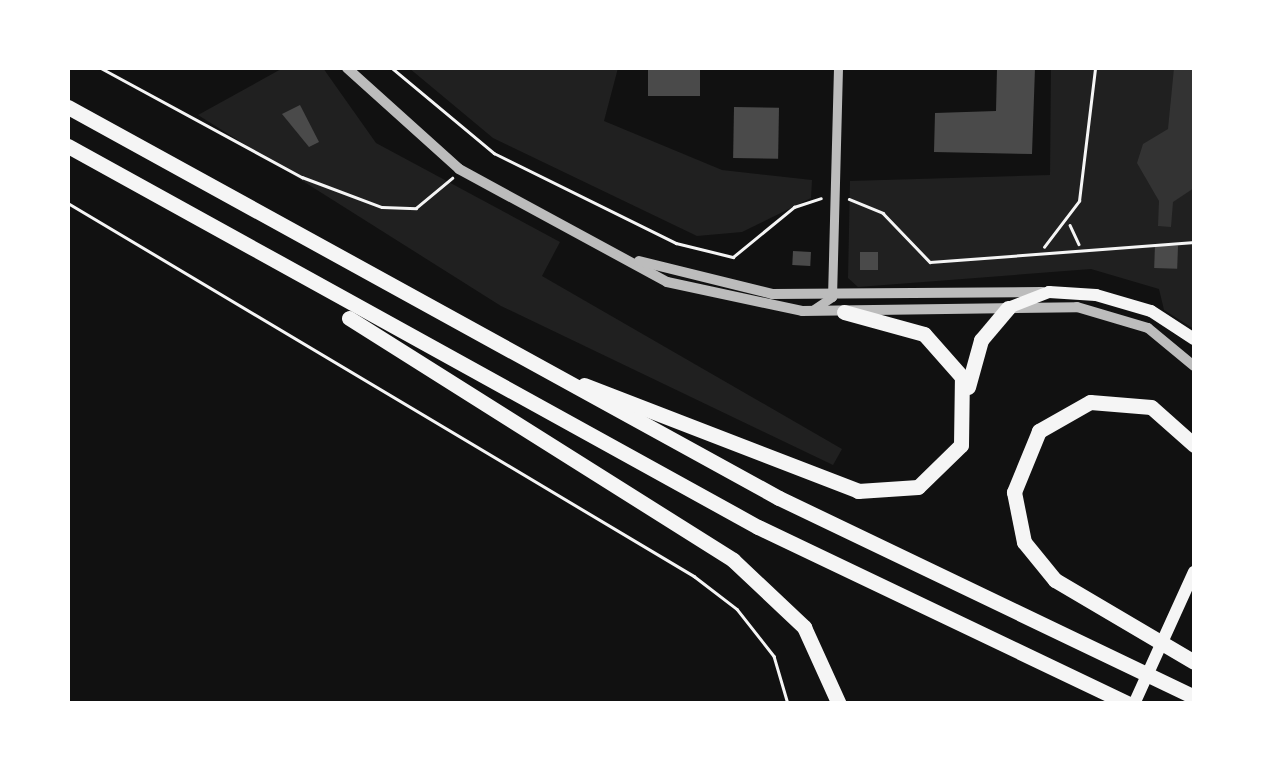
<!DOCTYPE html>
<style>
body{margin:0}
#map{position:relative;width:1262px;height:771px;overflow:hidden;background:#111;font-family:"Alegreya Sans",sans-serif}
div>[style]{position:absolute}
.green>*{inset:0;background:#202020}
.water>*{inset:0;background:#333}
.building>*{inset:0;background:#4a4a4a;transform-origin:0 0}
.path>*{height:2.5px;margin:-1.25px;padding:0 1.25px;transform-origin:1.25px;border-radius:1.25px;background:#f5f5f5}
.minor>*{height:9px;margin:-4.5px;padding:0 4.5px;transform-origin:4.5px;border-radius:4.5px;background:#bcbcbc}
.tertiary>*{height:10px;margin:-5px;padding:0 5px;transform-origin:5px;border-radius:5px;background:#bcbcbc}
.primary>*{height:12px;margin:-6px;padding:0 6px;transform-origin:6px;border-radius:6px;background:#f5f5f5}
.motorway>*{height:15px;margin:-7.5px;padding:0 7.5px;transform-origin:7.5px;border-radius:7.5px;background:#f5f5f5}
span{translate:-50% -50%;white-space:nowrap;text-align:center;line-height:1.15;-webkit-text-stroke:8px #fff;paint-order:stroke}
.frame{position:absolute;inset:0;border:70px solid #fff;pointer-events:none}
</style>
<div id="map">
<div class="green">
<i style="clip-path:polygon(283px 68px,323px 68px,376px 143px,560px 242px,542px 276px,842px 449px,833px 465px,501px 306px,198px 115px)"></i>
<i style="clip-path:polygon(409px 68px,618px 68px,604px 121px,722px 170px,812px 180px,811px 198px,742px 232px,697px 236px,493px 138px)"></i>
<i style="clip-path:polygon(1051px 68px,1194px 68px,1194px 329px,1164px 310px,1159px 289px,1091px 269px,858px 287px,848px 278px,850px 181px,1050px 175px)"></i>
</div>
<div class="water">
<i style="clip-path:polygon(1174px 68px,1194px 68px,1194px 188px,1173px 202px,1171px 227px,1158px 226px,1159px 201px,1137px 163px,1143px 144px,1168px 129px)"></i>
</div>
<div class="building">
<i style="left:648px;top:68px;width:52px;height:28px"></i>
<i style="clip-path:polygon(997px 68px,1035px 68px,1032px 154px,934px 152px,935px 113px,996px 111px)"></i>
<i style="clip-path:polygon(300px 105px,319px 142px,309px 147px,282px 114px)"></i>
<i style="left:734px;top:107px;width:45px;height:51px;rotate:1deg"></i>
<i style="left:1155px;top:245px;width:23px;height:23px;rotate:2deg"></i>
<i style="left:793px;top:251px;width:18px;height:14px;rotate:3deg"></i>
<i style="left:860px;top:252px;width:18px;height:18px"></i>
</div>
<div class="path">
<i style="left:101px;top:68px;width:229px;rotate:28.5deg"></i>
<i style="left:302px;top:177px;width:85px;rotate:20.6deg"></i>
<i style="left:382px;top:207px;width:34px;rotate:2deg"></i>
<i style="left:416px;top:208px;width:47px;rotate:-39.8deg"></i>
<i style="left:392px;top:68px;width:133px;rotate:39.8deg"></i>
<i style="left:494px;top:153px;width:203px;rotate:26.3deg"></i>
<i style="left:676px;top:243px;width:59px;rotate:13.8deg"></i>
<i style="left:733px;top:257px;width:79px;rotate:-39.3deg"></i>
<i style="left:794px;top:207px;width:28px;rotate:-18deg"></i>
<i style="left:849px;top:199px;width:37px;rotate:22deg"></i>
<i style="left:883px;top:213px;width:68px;rotate:46.2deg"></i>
<i style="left:930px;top:262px;width:265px;rotate:-4.3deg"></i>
<i style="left:68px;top:203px;width:729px;rotate:30.79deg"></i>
<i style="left:694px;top:576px;width:54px;rotate:37.5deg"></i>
<i style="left:737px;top:609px;width:60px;rotate:51.8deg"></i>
<i style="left:774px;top:656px;width:50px;rotate:73.7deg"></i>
<i style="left:1070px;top:225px;width:21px;rotate:65deg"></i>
<i style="left:1044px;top:247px;width:58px;rotate:-52.7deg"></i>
<i style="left:1079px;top:201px;width:134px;rotate:-83.1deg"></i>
</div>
<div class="minor">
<i style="left:814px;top:309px;width:22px;rotate:-34deg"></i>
<i style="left:832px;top:297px;width:229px;rotate:-88.5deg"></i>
</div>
<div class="tertiary">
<i style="left:347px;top:68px;width:151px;rotate:42deg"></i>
<i style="left:459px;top:169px;width:237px;rotate:28.5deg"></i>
<i style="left:667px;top:282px;width:138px;rotate:12.1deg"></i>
<i style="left:802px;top:311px;width:275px;rotate:-0.8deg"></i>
<i style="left:1077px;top:307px;width:74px;rotate:16.5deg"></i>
<i style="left:1148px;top:328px;width:60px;rotate:39.6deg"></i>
<i style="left:639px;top:261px;width:137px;rotate:13.9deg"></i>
<i style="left:772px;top:294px;width:270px;rotate:-0.4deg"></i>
</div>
<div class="primary">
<i style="left:1008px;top:308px;width:44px;rotate:-21.3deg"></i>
<i style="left:1049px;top:292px;width:47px;rotate:3.7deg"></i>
<i style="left:1096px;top:295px;width:57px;rotate:16.2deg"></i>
<i style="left:1151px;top:311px;width:51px;rotate:33.1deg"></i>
<i style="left:1134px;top:704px;width:145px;rotate:-65.6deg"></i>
</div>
<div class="motorway">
<i style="left:68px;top:107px;width:811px;rotate:28.81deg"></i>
<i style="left:779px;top:498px;width:460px;rotate:25.6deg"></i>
<i style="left:68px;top:146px;width:788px;rotate:28.91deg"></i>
<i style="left:758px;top:527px;width:411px;rotate:25.5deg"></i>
<i style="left:349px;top:318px;width:454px;rotate:32.2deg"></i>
<i style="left:733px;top:560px;width:98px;rotate:43.3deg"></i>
<i style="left:804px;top:627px;width:85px;rotate:65.6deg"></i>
<i style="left:584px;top:385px;width:294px;rotate:21.1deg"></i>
<i style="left:858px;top:491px;width:60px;rotate:-3.8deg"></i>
<i style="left:918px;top:487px;width:60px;rotate:-44.3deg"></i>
<i style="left:961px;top:445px;width:68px;rotate:-89.2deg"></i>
<i style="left:962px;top:377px;width:57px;rotate:-131.5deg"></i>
<i style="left:924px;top:334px;width:83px;rotate:-164.6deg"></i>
<i style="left:968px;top:387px;width:49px;rotate:-74.5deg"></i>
<i style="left:981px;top:340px;width:42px;rotate:-49.8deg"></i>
<i style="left:1194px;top:445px;width:57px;rotate:-138.5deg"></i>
<i style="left:1151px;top:407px;width:61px;rotate:-175.3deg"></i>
<i style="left:1090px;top:402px;width:59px;rotate:150.4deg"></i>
<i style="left:1039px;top:431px;width:66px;rotate:112.3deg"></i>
<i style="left:1014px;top:492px;width:51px;rotate:78.7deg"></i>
<i style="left:1024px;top:542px;width:49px;rotate:50.8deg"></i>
<i style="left:1055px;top:580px;width:161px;rotate:30.5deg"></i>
</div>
<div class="frame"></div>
</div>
